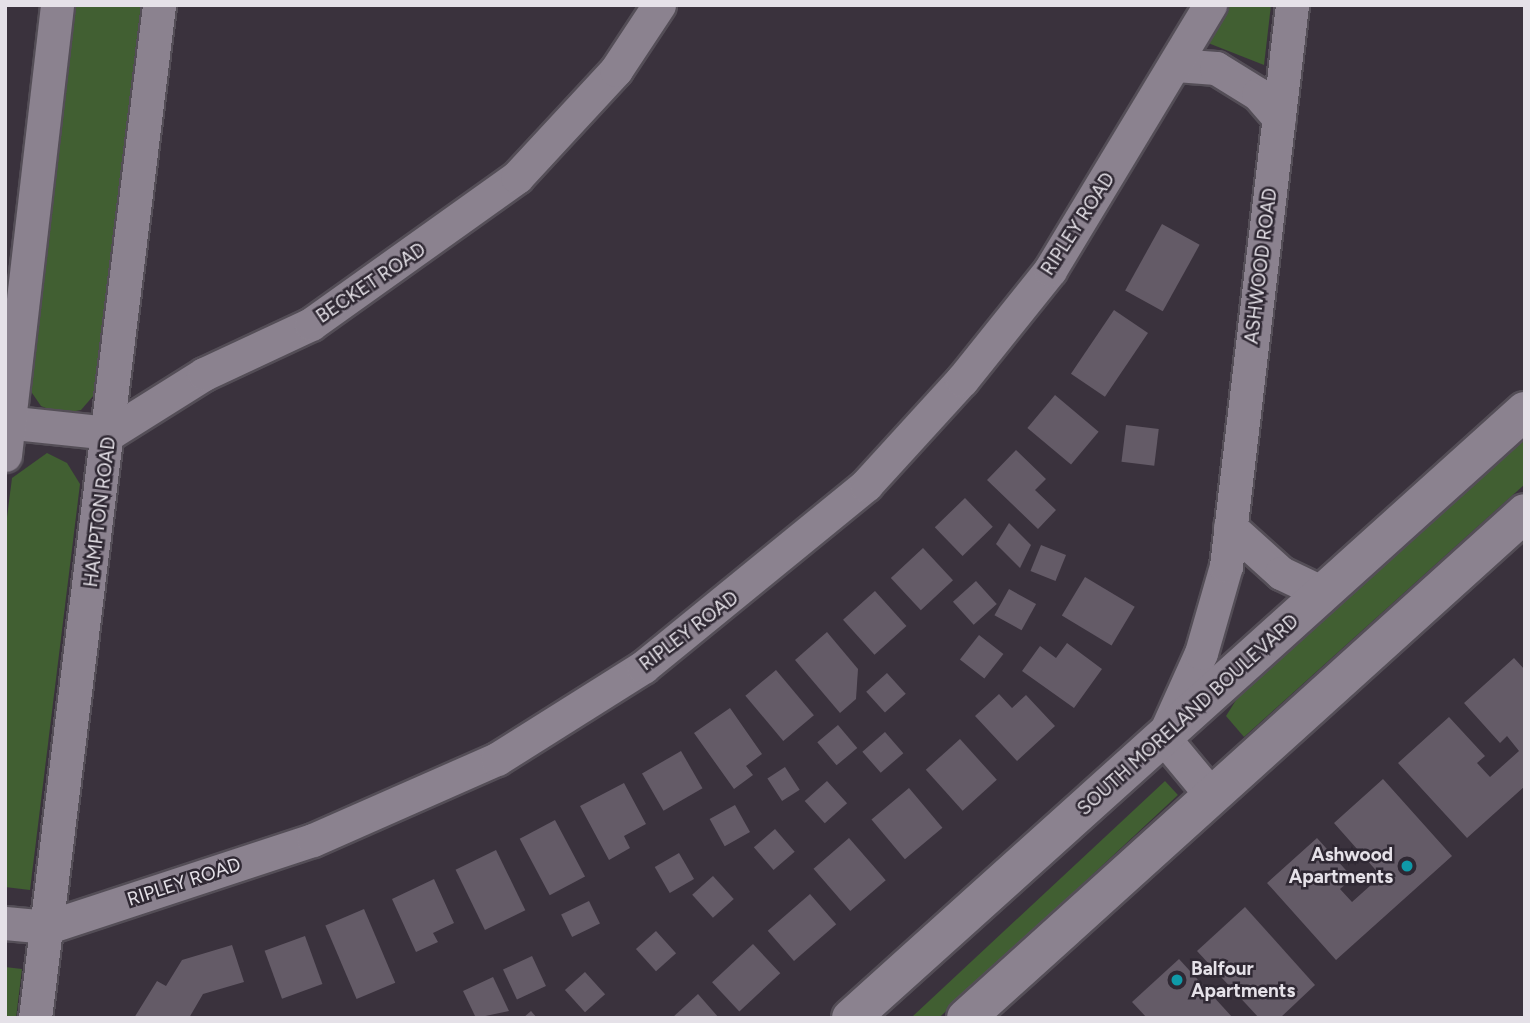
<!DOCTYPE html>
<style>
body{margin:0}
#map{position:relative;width:1530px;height:1023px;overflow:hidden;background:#3a323d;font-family:Figtree,sans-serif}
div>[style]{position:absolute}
.green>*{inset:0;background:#415f32;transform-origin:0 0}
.building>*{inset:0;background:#645b67;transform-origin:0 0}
.roads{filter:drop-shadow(2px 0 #544e57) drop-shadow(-2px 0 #544e57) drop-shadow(0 2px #544e57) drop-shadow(0 -2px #544e57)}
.minor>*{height:33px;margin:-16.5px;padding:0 16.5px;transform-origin:16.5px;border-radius:16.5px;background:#8b828f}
.tertiary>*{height:38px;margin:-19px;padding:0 19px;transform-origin:19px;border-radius:19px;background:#8b828f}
.dots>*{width:19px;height:19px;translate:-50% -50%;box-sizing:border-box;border:4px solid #2f2833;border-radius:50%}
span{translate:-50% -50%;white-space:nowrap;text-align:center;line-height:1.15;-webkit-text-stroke:5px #2f2833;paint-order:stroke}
.street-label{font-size:19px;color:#e5e1e8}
.poi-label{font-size:19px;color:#e5e1e8;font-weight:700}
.right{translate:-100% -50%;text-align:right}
.left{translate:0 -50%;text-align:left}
.frame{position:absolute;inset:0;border:7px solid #e5e1e8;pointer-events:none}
</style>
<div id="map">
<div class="green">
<i style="clip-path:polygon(72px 5px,141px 5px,94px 395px,81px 410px,60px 414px,41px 406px,30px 390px,27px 361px)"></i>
<i style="clip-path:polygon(1220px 5px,1271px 5px,1264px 65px,1203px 41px)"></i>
<i style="clip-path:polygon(1525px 438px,1525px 484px,1244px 737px,1226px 716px,1238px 697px)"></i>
<i style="clip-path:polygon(47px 453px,67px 463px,80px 484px,30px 890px,5px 887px,5px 533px,12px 478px)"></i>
<i style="left:1165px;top:781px;width:19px;height:353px;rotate:47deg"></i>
<i style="clip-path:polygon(5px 967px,22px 969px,16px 1018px,5px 1018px)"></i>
</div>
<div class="building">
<i style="left:1162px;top:224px;width:43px;height:76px;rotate:29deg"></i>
<i style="left:1114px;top:310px;width:41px;height:77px;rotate:34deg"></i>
<i style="left:1055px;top:395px;width:57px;height:43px;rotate:40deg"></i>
<i style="left:1126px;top:425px;width:33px;height:37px;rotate:7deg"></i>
<i style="clip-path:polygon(1016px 450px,1046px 479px,1035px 490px,1056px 510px,1038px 529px,987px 480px)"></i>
<i style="left:965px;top:498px;width:40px;height:42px;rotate:46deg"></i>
<i style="clip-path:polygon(1009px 523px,1031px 545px,1020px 568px,996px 544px)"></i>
<i style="left:1041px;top:545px;width:27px;height:28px;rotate:22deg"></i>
<i style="left:923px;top:548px;width:44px;height:44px;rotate:47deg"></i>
<i style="left:1085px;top:577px;width:58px;height:45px;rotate:31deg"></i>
<i style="left:976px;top:581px;width:31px;height:31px;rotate:48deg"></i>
<i style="left:1009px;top:589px;width:31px;height:30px;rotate:29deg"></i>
<i style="left:875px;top:591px;width:47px;height:43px;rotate:48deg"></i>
<i style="clip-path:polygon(827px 632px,858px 669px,856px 699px,840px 713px,795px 660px)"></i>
<i style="left:979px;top:635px;width:31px;height:31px;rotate:38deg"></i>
<i style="clip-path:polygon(1067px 643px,1102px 669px,1074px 708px,1022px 671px,1040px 646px,1056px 658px)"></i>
<i style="clip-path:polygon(1514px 658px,1525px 670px,1525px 786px,1467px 838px,1398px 763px,1449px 717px,1485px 756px,1477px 763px,1490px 777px,1519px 751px,1507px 736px,1500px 743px,1464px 703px)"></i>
<i style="left:776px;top:670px;width:59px;height:40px;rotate:50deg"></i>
<i style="left:887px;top:673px;width:28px;height:28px;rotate:48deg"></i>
<i style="clip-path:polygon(999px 694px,1012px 708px,1026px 695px,1055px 726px,1017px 761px,975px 716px)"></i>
<i style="clip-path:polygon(730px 708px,762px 754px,746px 766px,753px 775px,734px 789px,694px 733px)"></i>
<i style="left:838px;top:725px;width:30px;height:27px;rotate:50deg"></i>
<i style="left:885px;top:732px;width:28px;height:30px;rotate:49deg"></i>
<i style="left:960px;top:739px;width:55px;height:46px;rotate:48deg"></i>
<i style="left:681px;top:751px;width:43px;height:45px;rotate:60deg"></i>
<i style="left:785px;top:767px;width:27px;height:21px;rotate:57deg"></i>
<i style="clip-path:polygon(1383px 779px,1452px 856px,1336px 960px,1267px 883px,1317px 838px,1353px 878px,1340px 889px,1352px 902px,1381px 876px,1334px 823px)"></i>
<i style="left:827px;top:781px;width:30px;height:30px;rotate:48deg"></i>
<i style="clip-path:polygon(624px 783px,646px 824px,624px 836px,630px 848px,609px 860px,580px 806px)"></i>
<i style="left:909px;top:788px;width:52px;height:49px;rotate:50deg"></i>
<i style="left:735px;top:805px;width:31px;height:29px;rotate:61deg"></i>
<i style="left:555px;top:820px;width:64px;height:40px;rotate:62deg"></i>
<i style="left:775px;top:829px;width:30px;height:28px;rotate:49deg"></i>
<i style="left:849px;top:838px;width:56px;height:47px;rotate:49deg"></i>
<i style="left:496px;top:850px;width:67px;height:45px;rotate:64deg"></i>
<i style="left:679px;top:853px;width:30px;height:28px;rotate:60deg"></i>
<i style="left:713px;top:876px;width:31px;height:28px;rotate:48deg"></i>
<i style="clip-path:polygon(434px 879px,454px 923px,433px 933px,438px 942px,416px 952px,392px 899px)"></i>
<i style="left:810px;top:894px;width:40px;height:56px;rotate:49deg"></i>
<i style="left:589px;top:901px;width:25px;height:31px;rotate:64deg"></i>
<i style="clip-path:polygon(1245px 907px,1315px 985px,1280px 1018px,1259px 1018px,1197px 951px)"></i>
<i style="left:364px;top:909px;width:80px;height:42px;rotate:67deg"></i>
<i style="left:656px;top:931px;width:30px;height:27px;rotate:48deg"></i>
<i style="left:305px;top:936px;width:51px;height:43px;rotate:70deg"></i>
<i style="left:753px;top:944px;width:40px;height:56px;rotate:47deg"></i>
<i style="clip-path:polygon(232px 945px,244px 982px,203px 994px,189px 1018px,134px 1018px,157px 981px,166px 986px,182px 960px)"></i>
<i style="left:532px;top:956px;width:33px;height:32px;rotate:65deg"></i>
<i style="clip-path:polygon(1179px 959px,1233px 1018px,1147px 1018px,1132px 1002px)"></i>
<i style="left:585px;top:972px;width:30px;height:27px;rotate:48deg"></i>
<i style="clip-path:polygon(493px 977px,509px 1011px,476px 1018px,463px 991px)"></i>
<i style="clip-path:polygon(698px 994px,719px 1018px,672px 1018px)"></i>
<i style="clip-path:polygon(531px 1011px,537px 1018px,523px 1018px)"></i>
</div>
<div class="roads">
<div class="minor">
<i style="left:1176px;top:65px;width:40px;rotate:4.3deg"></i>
<i style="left:1216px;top:68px;width:49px;rotate:31.8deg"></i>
<i style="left:1258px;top:94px;width:32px;rotate:49deg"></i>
<i style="left:5px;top:422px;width:106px;rotate:6deg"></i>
<i style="left:110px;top:433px;width:111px;rotate:-32.1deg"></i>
<i style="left:204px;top:374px;width:118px;rotate:-25deg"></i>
<i style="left:311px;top:324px;width:253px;rotate:-35.5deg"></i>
<i style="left:517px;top:177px;width:146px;rotate:-47.2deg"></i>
<i style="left:616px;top:70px;width:78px;rotate:-56.5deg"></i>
<i style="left:5px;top:455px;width:453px;rotate:-83.4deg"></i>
<i style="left:1230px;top:527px;width:69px;rotate:42deg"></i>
<i style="left:1281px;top:573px;width:47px;rotate:25.5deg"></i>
<i style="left:1212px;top:796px;width:77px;rotate:-129.7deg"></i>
<i style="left:1163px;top:737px;width:92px;rotate:-65.7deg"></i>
<i style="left:1201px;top:653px;width:91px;rotate:-74deg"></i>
<i style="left:1226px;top:566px;width:565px;rotate:-83.29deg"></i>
<i style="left:5px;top:923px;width:43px;rotate:5.3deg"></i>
<i style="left:48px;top:927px;width:279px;rotate:-18.2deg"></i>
<i style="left:313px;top:840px;width:201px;rotate:-23.8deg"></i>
<i style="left:497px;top:759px;width:173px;rotate:-32.2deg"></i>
<i style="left:643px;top:667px;width:288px;rotate:-39.2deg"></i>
<i style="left:866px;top:485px;width:142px;rotate:-47.6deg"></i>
<i style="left:962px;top:380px;width:141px;rotate:-51.3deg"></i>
<i style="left:1050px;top:270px;width:310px;rotate:-58.9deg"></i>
<i style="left:35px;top:1018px;width:1021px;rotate:-83.02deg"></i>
</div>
<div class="tertiary">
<i style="left:851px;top:1018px;width:907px;rotate:-42.01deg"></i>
<i style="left:966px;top:1018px;width:753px;rotate:-42.09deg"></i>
</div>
</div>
<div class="dots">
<i style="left:1407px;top:866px;background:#0f9aa8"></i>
<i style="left:1177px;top:980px;background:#0f9aa8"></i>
</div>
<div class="street-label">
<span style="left:1078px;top:224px;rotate:-57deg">RIPLEY ROAD</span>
<span style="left:1261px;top:266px;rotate:-83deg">ASHWOOD ROAD</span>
<span style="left:371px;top:283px;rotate:-34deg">BECKET ROAD</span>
<span style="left:100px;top:512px;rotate:-83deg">HAMPTON ROAD</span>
<span style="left:689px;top:631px;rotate:-37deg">RIPLEY ROAD</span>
<span style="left:1188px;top:715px;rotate:-42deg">SOUTH MORELAND BOULEVARD</span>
<span style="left:184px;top:882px;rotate:-18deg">RIPLEY ROAD</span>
</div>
<div class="poi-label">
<span class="right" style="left:1393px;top:866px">Ashwood<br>Apartments</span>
<span class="left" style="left:1191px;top:980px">Balfour<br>Apartments</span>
</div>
<div class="frame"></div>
</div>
